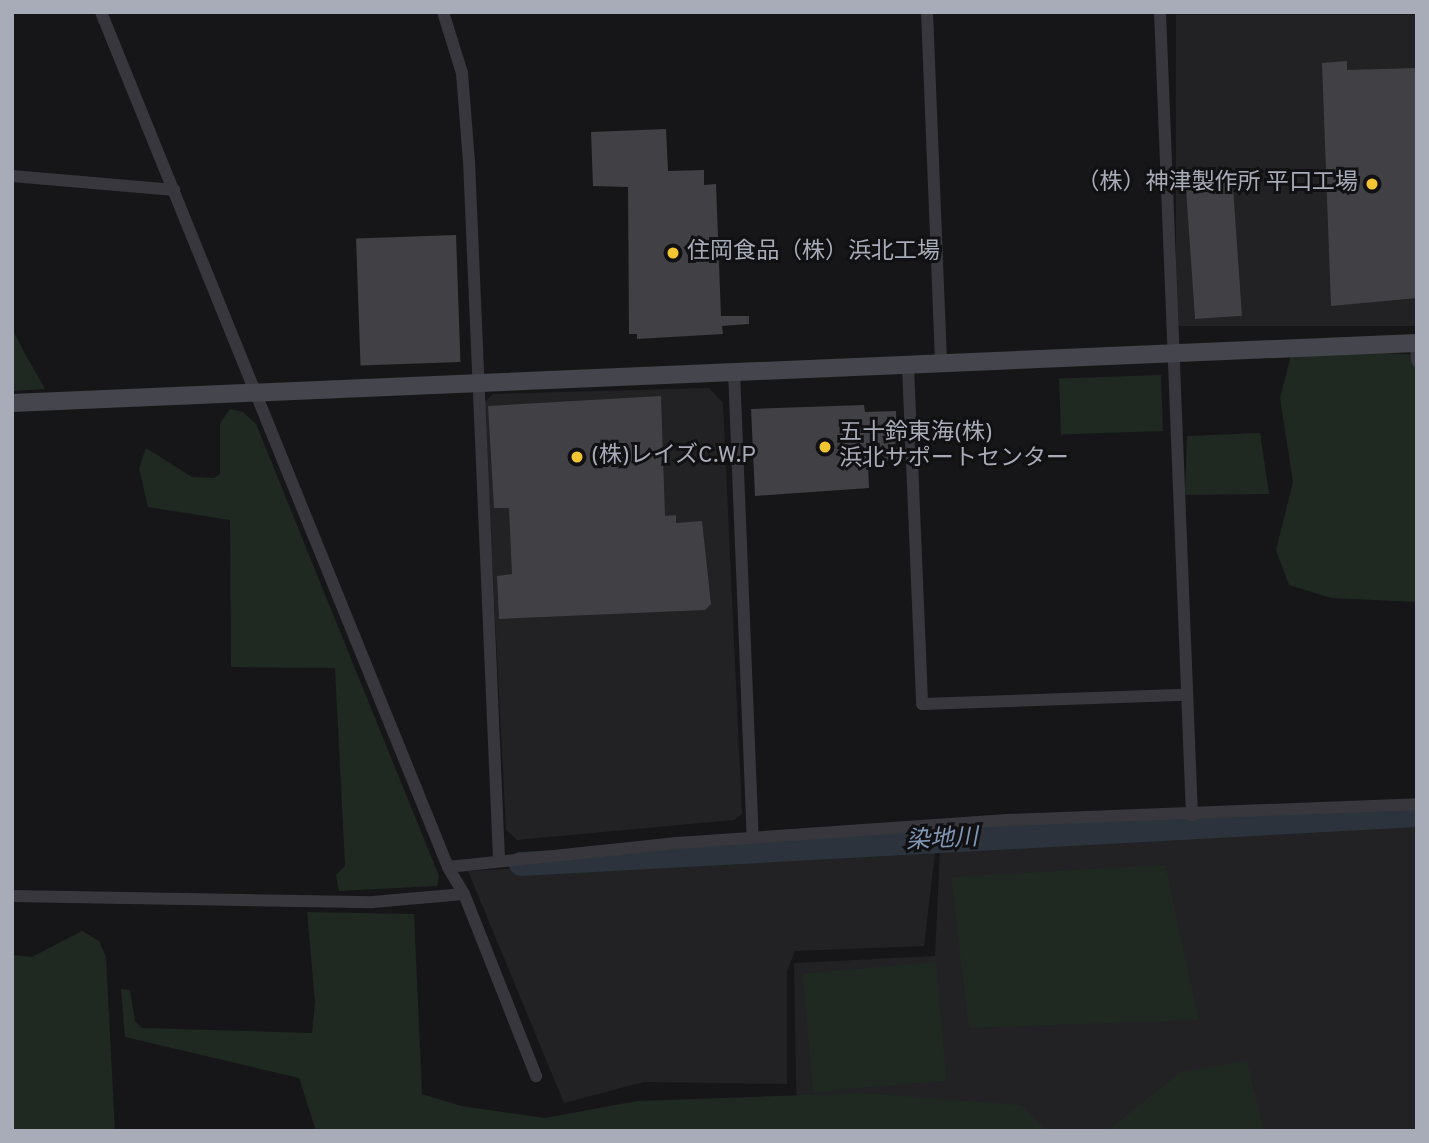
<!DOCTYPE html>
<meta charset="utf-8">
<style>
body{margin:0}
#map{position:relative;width:1429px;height:1143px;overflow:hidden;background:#161618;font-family:Overpass,"Noto Sans JP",sans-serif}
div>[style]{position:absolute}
.built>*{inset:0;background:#222225;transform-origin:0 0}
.green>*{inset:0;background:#202822;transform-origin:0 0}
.river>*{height:24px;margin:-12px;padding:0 12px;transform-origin:12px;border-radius:12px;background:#2c333c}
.building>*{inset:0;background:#404045;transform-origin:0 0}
.street>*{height:12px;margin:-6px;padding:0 6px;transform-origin:6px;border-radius:6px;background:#37373d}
.secondary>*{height:18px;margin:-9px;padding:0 9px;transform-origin:9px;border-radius:9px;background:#45464d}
.dots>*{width:19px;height:19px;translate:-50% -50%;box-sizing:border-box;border:4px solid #111113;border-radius:50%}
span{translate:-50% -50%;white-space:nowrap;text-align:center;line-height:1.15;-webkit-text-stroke:6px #111113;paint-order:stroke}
.poi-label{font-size:23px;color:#a8abb8}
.right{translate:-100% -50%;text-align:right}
.left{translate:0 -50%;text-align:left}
.water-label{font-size:24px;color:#7f95b3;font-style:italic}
.frame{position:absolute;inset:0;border:14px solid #a8abb8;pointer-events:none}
</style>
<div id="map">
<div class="built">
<i style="left:1417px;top:15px;width:311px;height:241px;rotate:90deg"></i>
<i style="clip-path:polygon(709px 388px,723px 403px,742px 814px,734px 820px,517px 840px,506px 830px,484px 403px,493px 394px)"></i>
<i style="clip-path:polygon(1417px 822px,1417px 1131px,797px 1131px,794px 963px,935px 956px,940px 849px)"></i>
<i style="clip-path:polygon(936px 845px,924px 946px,795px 951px,787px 971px,787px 1084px,644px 1082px,564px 1103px,468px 871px)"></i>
</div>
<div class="green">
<i style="clip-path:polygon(12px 328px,23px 350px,45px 389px,12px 391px)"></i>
<i style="clip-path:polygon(1293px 348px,1416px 355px,1417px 602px,1331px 598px,1289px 585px,1276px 550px,1293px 482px,1280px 398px)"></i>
<i style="left:1161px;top:375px;width:56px;height:102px;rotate:88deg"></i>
<i style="clip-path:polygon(230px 409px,243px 412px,256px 424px,439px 876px,437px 886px,339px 891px,336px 875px,345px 866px,335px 668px,231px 667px,230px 520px,148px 507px,139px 468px,146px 448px,192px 477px,214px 478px,220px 474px,220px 423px)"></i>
<i style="clip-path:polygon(1260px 433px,1269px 494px,1185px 495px,1187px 436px)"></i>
<i style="clip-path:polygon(1165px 865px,1199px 1020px,969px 1028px,951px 877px)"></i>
<i style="clip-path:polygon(307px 912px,414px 914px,422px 1094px,461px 1106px,545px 1118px,637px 1101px,860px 1093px,1020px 1105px,1046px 1131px,316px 1131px,299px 1078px,125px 1037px,121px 989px,130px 990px,135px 1021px,142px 1028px,312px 1033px,315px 1002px)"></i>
<i style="clip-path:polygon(82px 931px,99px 941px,106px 957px,115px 1131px,12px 1131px,12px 955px,32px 957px)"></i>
<i style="left:936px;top:962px;width:119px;height:134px;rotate:85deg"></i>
<i style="clip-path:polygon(1247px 1061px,1264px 1131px,1107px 1131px,1181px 1072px)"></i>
</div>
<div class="river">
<i style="left:521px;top:864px;width:897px;rotate:-3.13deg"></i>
</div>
<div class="building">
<i style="clip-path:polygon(1347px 61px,1347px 70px,1417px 68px,1417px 298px,1331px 306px,1322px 63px)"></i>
<i style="clip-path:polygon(666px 129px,668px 171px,704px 170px,704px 185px,716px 184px,721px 316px,749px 316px,749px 324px,722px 326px,723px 334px,637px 339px,637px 334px,629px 334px,628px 187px,593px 186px,591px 132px)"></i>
<i style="left:1232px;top:173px;width:143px;height:47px;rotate:86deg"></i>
<i style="left:456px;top:235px;width:127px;height:100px;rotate:88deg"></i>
<i style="clip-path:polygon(661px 396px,665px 516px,676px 515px,676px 523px,702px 521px,711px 604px,705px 610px,499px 619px,497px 576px,512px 574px,509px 508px,494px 508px,488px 406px)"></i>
<i style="clip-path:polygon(864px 405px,865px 412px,896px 411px,897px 460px,868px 463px,869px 488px,755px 496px,751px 409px)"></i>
</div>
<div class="street">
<i style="left:443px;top:12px;width:64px;rotate:72.7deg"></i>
<i style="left:462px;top:73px;width:88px;rotate:85.5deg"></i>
<i style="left:469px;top:161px;width:699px;rotate:87.54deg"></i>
<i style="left:927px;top:12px;width:352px;rotate:87.7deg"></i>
<i style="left:1160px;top:12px;width:804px;rotate:87.72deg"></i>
<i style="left:12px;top:176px;width:163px;rotate:4.9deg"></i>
<i style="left:1416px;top:343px;width:18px;rotate:87deg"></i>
<i style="left:908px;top:366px;width:338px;rotate:87.6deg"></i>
<i style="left:922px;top:704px;width:263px;rotate:-2deg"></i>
<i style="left:734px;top:371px;width:467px;rotate:87.7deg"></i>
<i style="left:448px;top:867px;width:230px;rotate:-6deg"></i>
<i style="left:677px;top:843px;width:331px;rotate:-4deg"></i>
<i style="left:1007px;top:820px;width:410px;rotate:-2.2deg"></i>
<i style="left:464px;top:894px;width:196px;rotate:68.4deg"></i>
<i style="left:12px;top:896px;width:361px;rotate:1deg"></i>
<i style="left:373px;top:902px;width:91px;rotate:-5deg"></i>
<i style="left:464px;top:894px;width:31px;rotate:-121deg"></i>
<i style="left:448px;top:867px;width:923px;rotate:-112.09deg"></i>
</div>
<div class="secondary">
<i style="left:12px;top:403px;width:1406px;rotate:-2.45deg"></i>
</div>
<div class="dots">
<i style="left:1372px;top:184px;background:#f3c533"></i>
<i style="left:673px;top:253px;background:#f3c533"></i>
<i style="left:825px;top:447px;background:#f3c533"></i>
<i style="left:577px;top:457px;background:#f3c533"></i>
</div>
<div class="poi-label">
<span class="right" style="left:1358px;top:184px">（株）神津製作所 平口工場</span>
<span class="left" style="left:687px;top:253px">住岡食品（株）浜北工場</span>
<span class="left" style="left:839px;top:447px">五十鈴東海(株)<br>浜北サポートセンター</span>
<span class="left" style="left:591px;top:457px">(株)レイズC.W.P</span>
</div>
<div class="water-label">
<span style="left:942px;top:841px;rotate:-3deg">染地川</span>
</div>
<div class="frame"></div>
</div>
